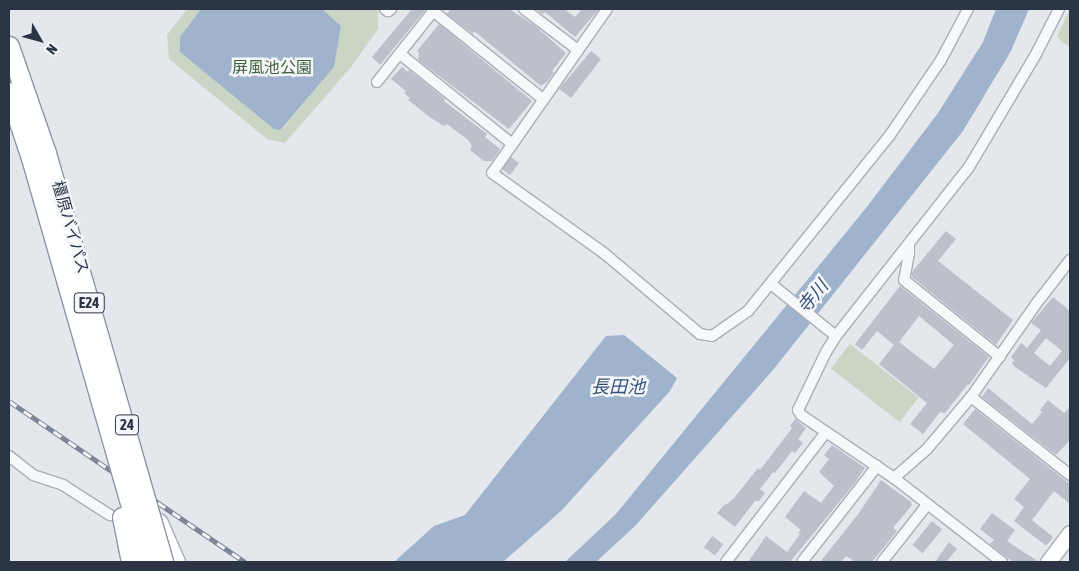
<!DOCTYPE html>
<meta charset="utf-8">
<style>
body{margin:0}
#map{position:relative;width:1079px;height:571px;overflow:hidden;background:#e4e7ec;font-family:"Asap Condensed","Noto Sans JP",sans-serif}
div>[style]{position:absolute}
.green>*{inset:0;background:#c9d6c5;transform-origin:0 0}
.water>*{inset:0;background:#9fb4cc}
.building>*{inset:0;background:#bbc0ca;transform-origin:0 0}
.roads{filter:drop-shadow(1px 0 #a9aeb7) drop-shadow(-1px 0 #a9aeb7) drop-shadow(0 1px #a9aeb7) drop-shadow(0 -1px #a9aeb7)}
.street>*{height:10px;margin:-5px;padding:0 5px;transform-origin:5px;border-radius:5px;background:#f7f8fa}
.secondary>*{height:15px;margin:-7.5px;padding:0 7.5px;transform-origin:7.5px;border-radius:7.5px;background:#fff}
.highway>*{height:19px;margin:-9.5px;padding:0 9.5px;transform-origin:9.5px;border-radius:9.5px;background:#fff}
.rail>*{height:5px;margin-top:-2.5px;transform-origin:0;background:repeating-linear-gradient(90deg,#f4f6f9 0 9px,#7d8696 0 18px);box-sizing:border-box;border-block:1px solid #7d8696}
.bridges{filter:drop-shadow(1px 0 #8b94a3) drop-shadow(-1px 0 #8b94a3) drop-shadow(0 1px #8b94a3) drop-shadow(0 -1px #8b94a3)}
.highway-bridge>*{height:19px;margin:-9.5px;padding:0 9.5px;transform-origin:9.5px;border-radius:9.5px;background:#fff}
span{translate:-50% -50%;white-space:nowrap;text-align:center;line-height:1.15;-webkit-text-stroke:5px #f4f6f9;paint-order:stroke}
.shield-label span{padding:1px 4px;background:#f4f6f9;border:1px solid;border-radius:4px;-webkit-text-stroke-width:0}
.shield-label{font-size:15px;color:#2b3445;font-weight:700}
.park-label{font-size:16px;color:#3f6138}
.street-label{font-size:16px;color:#2b3445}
.water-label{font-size:18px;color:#34527a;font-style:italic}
.frame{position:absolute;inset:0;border:10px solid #2b3445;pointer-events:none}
.north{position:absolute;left:15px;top:15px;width:50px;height:50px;-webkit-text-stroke:4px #f4f6f9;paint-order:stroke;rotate:128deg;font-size:14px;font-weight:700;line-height:20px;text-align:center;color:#2b3445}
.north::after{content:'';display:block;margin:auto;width:18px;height:22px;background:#2b3445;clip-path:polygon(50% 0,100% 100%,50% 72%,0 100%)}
</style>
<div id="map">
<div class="green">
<i style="clip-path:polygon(187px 9px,378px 9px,378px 29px,351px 67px,285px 143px,267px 139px,169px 59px,167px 35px)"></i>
<i style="clip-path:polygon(1070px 9px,1070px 47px,1062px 42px,1057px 36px)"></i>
<i style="left:850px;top:344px;width:87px;height:31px;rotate:38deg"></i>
</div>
<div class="water">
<i style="clip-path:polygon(201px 9px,322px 9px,341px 26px,334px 67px,280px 130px,274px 129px,180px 52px,180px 37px)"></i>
<i style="clip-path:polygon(996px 9px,1029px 9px,1011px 51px,963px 131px,773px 370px,635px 526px,596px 562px,565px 562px,616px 514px,866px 208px,938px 113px,983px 42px)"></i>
<i style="clip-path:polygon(624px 335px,677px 378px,670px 391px,561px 511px,503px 562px,394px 562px,434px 526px,465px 515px,606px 336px)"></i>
</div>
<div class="building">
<i style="clip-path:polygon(412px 9px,426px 9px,380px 65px,372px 57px)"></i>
<i style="clip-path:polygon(451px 9px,509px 9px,534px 25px,566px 53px,552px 71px,554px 72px,548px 81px,541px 86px,474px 31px,473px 34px,447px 14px)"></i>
<i style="clip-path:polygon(535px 9px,564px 9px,575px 17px,582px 9px,599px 9px,575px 37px,545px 12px,543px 14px)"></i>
<i style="clip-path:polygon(439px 24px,532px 101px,509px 129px,418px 60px,419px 53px,417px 51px)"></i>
<i style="clip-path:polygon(591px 51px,601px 59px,571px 98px,559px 89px)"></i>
<i style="clip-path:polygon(402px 67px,408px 72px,409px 70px,445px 99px,444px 101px,487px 134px,485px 137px,500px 149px,492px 161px,484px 161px,470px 150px,472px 146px,468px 140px,447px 124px,444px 126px,431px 118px,408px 100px,410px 98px,404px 93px,406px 91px,391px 79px)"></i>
<i style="left:511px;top:157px;width:10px;height:15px;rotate:37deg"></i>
<i style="clip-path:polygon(946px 231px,956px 239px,938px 261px,1013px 320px,996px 345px,912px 277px,912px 272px)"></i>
<i style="clip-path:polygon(evenodd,900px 286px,989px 357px,969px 385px,968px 384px,945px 413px,940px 412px,923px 434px,910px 424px,927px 403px,879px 364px,894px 345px,877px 331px,862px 350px,855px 344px,900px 286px,919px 316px,954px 345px,934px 369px,899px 342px,919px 316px)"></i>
<i style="clip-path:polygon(evenodd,1053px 297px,1070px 311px,1070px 358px,1046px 388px,1015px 367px,1012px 363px,1014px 360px,1011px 357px,1021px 343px,1027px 348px,1041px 330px,1031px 323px,1053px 297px,1046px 338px,1062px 351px,1050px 366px,1034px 353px,1046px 338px)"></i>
<i style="clip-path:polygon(988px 388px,1032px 424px,1042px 412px,1040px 410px,1048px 400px,1064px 413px,1070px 407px,1070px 440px,1056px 455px,982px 397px)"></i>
<i style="clip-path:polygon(975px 409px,1070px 484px,1070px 504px,1054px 491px,1032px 520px,1053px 537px,1048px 544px,1045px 545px,1014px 521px,1024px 507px,1014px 499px,1030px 479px,963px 424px)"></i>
<i style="clip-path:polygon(795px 419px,806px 428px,798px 439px,803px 443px,795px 453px,792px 451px,775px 473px,773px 472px,760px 489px,765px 493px,759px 501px,755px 501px,735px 527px,717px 513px,725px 504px,726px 505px,734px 498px,758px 468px,760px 470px,792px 428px,790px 426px)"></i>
<i style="clip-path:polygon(832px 445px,865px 468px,854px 484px,790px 562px,748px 562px,766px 536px,787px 552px,800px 534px,798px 533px,801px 530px,785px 517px,804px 491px,821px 503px,834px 486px,819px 472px,829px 459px,824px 455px)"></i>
<i style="clip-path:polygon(881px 480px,911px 502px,912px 505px,893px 528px,897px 531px,872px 562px,855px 562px,846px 556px,841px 562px,820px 562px,859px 513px)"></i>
<i style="clip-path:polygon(992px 513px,1015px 530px,1007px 541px,1039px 562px,1013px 562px,990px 544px,994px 540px,980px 529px)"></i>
<i style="left:932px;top:521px;width:13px;height:31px;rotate:39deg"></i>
<i style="left:712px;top:536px;width:14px;height:14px;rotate:36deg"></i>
<i style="clip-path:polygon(949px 542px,957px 549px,946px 562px,935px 562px)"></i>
</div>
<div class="roads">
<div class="street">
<i style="left:385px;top:9px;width:4px;rotate:34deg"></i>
<i style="left:388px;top:11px;width:4px;rotate:-34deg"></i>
<i style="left:524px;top:9px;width:68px;rotate:37.2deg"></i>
<i style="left:607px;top:9px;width:200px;rotate:125deg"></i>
<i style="left:492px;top:173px;width:139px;rotate:35.6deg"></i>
<i style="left:605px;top:254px;width:124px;rotate:40.1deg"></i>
<i style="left:700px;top:334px;width:12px;rotate:9deg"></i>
<i style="left:712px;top:336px;width:44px;rotate:-34.8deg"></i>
<i style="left:748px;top:311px;width:226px;rotate:-51.1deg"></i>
<i style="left:890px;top:135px;width:91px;rotate:-55.8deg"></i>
<i style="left:941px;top:60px;width:58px;rotate:-62.1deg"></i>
<i style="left:433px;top:11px;width:141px;rotate:38.7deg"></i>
<i style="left:400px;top:54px;width:142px;rotate:38.7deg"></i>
<i style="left:377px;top:82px;width:93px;rotate:-51.5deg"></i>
<i style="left:909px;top:244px;width:9px;rotate:90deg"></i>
<i style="left:909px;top:253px;width:27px;rotate:100deg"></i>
<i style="left:904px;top:280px;width:123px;rotate:38.7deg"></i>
<i style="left:771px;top:284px;width:83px;rotate:38.7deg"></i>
<i style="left:971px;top:397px;width:126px;rotate:38.2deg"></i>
<i style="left:9px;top:456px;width:31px;rotate:38deg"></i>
<i style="left:33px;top:475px;width:32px;rotate:18deg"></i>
<i style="left:63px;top:485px;width:56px;rotate:32.6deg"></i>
<i style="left:894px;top:478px;width:44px;rotate:-41.3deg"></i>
<i style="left:927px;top:449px;width:68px;rotate:-49.8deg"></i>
<i style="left:971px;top:397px;width:113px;rotate:-55deg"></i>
<i style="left:1036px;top:304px;width:56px;rotate:-52.3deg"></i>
<i style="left:726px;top:562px;width:164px;rotate:-52.4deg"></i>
<i style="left:802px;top:562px;width:122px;rotate:-52deg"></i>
<i style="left:882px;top:562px;width:73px;rotate:-51.7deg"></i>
<i style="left:1002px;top:562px;width:137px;rotate:-142.1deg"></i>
<i style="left:894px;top:478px;width:112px;rotate:-145.9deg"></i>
<i style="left:801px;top:415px;width:6px;rotate:-121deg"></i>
<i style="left:798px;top:410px;width:64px;rotate:-64.2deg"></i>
<i style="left:826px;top:352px;width:19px;rotate:-58deg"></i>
<i style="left:836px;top:336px;width:215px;rotate:-51.8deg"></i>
<i style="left:969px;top:167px;width:129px;rotate:-59.3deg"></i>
<i style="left:1035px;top:56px;width:53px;rotate:-62.9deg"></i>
</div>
<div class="secondary">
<i style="left:1048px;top:562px;width:36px;rotate:-53deg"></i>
</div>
<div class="highway">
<i style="left:158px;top:523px;width:43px;rotate:66.4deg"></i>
</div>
</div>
<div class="rail">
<i style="left:9px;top:401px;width:286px;rotate:34.3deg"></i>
</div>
<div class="bridges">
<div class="highway-bridge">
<i style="left:9px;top:46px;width:113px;rotate:70.9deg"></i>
<i style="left:46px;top:153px;width:425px;rotate:74deg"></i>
<i style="left:9px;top:92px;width:70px;rotate:71.6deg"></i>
<i style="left:31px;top:158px;width:420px;rotate:74deg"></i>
<i style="left:122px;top:517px;width:46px;rotate:78.7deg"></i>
</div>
</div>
<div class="shield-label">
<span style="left:89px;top:303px">E24</span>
<span style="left:127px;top:425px">24</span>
</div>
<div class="park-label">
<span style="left:272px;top:67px">屏風池公園</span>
</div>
<div class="street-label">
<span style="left:71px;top:227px;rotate:74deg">橿原バイパス</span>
</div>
<div class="water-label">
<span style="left:813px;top:297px;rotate:-51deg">寺川</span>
<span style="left:618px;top:387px">長田池</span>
</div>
<div class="frame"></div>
<div class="north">N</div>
</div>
